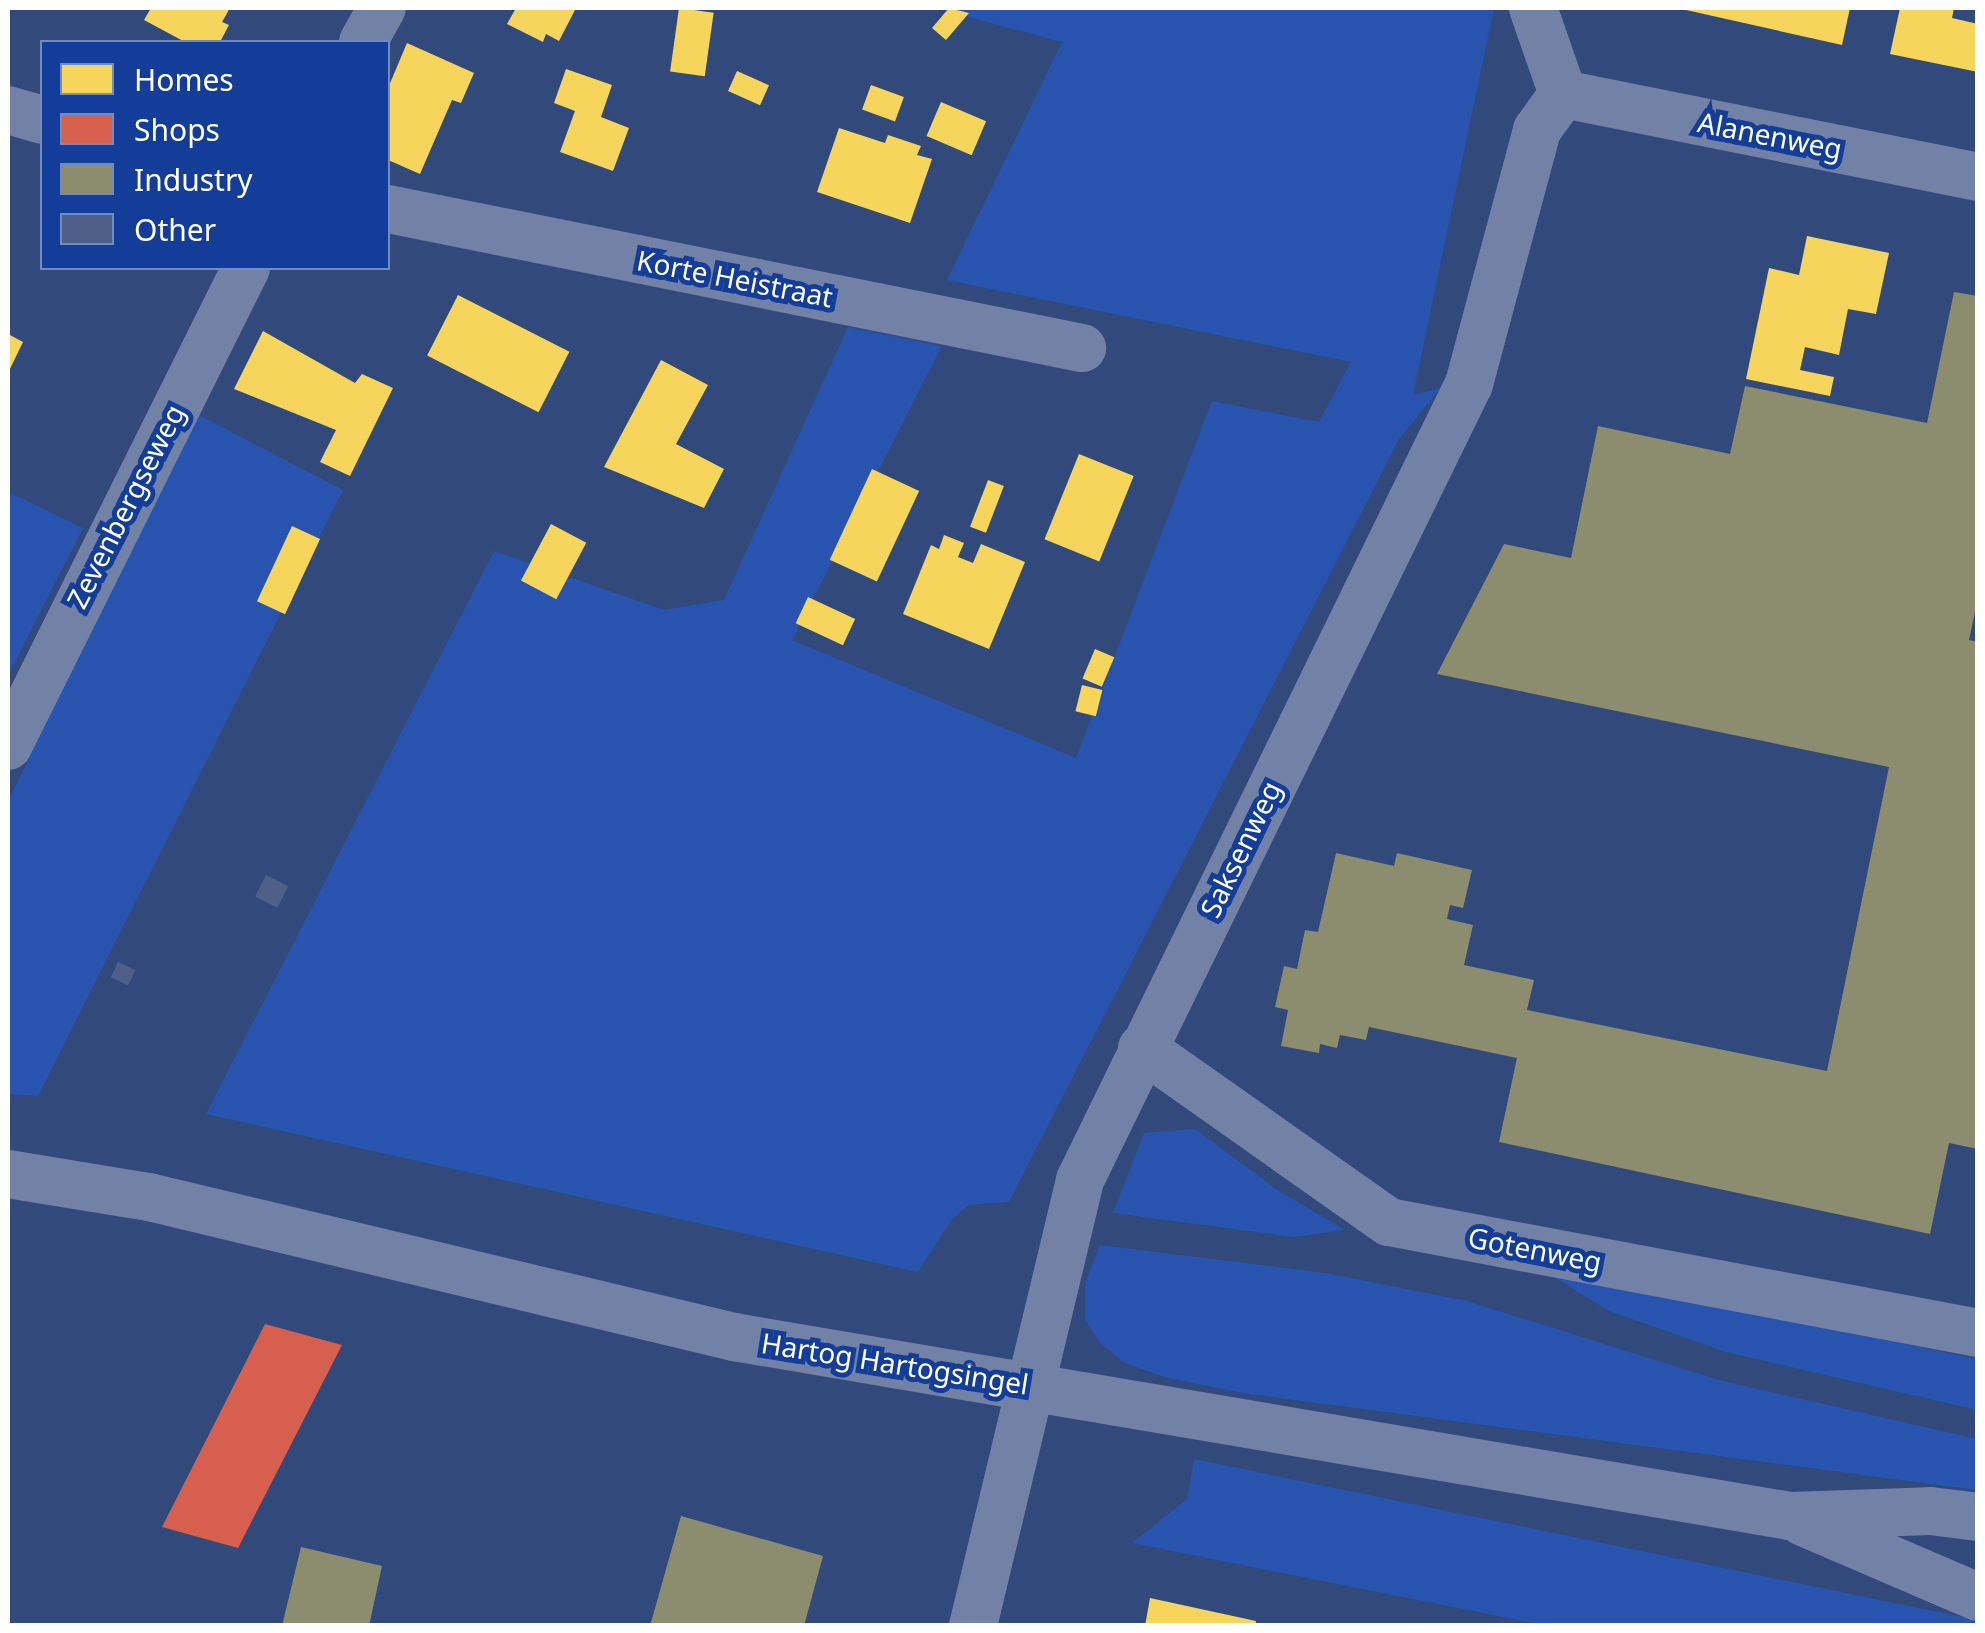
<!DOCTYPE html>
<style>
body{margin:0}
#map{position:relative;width:1985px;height:1633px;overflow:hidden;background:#32497b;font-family:"Noto Sans",sans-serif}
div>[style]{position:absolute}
.green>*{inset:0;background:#2853af}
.homes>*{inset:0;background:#f6d55c;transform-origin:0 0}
.shops>*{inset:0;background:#d6604d}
.industry>*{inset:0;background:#8c8c6e}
.building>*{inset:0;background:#4e6088;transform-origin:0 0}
.minor>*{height:48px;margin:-24px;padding:0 24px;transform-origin:24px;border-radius:24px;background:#7282a6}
span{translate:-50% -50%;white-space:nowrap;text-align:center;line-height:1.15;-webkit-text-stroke:10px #143d99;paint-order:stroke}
.street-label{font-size:28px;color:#fff}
.frame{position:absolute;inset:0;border:10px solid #fff;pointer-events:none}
.legend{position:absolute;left:40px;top:40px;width:350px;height:230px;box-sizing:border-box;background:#143d99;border:2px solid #728bc2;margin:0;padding:12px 18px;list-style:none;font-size:30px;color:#fff}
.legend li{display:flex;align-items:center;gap:20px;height:50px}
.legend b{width:50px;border:2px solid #728bc2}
</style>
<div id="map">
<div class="green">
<i style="clip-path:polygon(936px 8px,1494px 8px,1413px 395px,1441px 388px,1399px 439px,1009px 1202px,969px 1205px,952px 1219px,918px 1272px,206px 1114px,494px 551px,664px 610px,724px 600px,848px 327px,942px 346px,792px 640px,1076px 758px,1212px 401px,1319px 422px,1351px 362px,947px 280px,1062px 42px)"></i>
<i style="clip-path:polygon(197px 414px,343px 490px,38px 1096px,8px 1094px,8px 801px)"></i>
<i style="clip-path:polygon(8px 492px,83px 528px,8px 676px)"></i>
<i style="clip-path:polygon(1195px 1129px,1279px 1191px,1345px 1230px,1294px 1237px,1113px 1213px,1144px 1133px)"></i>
<i style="clip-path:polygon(1100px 1245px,1326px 1273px,1467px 1301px,1719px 1380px,1977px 1439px,1977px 1490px,1242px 1393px,1164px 1377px,1125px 1363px,1100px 1343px,1085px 1320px,1085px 1283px)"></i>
<i style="clip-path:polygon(1539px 1268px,1977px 1359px,1977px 1410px,1726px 1352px,1609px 1311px)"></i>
<i style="clip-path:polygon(1194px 1459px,1977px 1620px,1977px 1625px,1543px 1625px,1132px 1543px,1187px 1499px)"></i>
</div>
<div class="homes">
<i style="clip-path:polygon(151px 8px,230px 8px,222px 22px,229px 25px,220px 42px,185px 42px,144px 20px)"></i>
<i style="clip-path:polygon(516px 8px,576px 8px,559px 41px,546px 34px,543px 42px,507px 24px)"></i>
<i style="left:679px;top:8px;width:35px;height:64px;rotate:8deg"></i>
<i style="clip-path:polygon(949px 8px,969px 13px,946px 40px,932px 28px)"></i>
<i style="clip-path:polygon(1677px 8px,1850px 8px,1842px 45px)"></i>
<i style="clip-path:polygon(1900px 8px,1954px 8px,1952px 18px,1978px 24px,1978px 72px,1890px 54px)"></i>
<i style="clip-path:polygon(407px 43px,474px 73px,461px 103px,452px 100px,420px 174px,388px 160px,388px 88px)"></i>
<i style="clip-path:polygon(566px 69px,612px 85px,601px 117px,629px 128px,613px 171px,560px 152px,575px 111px,554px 103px)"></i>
<i style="left:737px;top:71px;width:35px;height:22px;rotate:24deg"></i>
<i style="left:871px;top:85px;width:35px;height:26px;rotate:20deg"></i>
<i style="left:941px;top:102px;width:49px;height:37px;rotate:23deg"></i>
<i style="clip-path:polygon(839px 128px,885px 143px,888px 135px,921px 146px,917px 155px,932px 159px,910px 223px,817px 192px)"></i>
<i style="clip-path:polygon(1807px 236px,1889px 253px,1876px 314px,1848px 309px,1839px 355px,1805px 347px,1800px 370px,1834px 377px,1830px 396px,1746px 379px,1769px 268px,1799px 275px)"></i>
<i style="left:458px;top:295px;width:125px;height:68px;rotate:27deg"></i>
<i style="clip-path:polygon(263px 331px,355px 383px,362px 374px,393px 388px,350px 476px,320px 462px,336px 430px,234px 389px)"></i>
<i style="clip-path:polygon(8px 334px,23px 342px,8px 373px)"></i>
<i style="clip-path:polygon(661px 360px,708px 385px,676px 444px,724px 469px,704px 508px,604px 467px)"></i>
<i style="left:1079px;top:454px;width:59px;height:92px;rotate:22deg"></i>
<i style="left:872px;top:469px;width:52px;height:100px;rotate:25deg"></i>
<i style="left:988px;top:480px;width:17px;height:50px;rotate:21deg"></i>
<i style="left:551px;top:524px;width:40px;height:64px;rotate:28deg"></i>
<i style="left:292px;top:526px;width:31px;height:83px;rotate:25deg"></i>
<i style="clip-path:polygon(944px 535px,964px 543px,958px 557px,973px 563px,981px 544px,1025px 562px,989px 649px,903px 614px,931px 545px,939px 549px)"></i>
<i style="left:808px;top:597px;width:52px;height:29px;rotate:25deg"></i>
<i style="left:1095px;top:649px;width:21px;height:32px;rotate:23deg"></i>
<i style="left:1082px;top:685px;width:21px;height:27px;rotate:14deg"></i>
<i style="clip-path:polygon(1150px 1598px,1256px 1621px,1255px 1626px,1145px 1626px)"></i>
</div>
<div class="shops">
<i style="clip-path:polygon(265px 1324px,342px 1345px,238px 1548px,162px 1527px)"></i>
</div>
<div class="industry">
<i style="clip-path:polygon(1954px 292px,1978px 296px,1978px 598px,1969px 640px,1978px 642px,1978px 1149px,1949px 1143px,1930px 1234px,1499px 1142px,1517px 1058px,1369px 1027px,1366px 1040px,1340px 1035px,1337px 1048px,1320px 1044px,1319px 1053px,1281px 1046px,1288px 1010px,1275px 1007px,1284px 966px,1297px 969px,1305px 930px,1318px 932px,1336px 853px,1394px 866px,1397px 853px,1472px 870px,1463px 908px,1450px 905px,1447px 919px,1473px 925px,1464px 965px,1534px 980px,1527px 1010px,1827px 1071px,1889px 767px,1437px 674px,1504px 544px,1571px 558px,1598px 426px,1730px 454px,1745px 386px,1927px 423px)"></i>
<i style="clip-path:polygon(681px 1516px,823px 1556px,804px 1626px,650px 1626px)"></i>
<i style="clip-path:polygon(301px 1547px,382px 1566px,369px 1626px,282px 1626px)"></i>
</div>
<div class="building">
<i style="left:266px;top:875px;width:25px;height:24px;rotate:27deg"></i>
<i style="left:118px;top:962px;width:19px;height:17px;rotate:25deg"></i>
</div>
<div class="minor">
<i style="left:1533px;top:8px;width:91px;rotate:70.8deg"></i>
<i style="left:363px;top:42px;width:39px;rotate:-61deg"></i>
<i style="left:1563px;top:94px;width:423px;rotate:11.3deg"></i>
<i style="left:8px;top:110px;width:35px;rotate:16deg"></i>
<i style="left:388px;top:209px;width:708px;rotate:11.33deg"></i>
<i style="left:8px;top:746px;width:534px;rotate:-63.53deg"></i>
<i style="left:1142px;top:1048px;width:302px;rotate:35.2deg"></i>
<i style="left:1389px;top:1222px;width:599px;rotate:10.67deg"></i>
<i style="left:8px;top:1174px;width:143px;rotate:9.3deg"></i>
<i style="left:149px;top:1197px;width:602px;rotate:13.46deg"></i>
<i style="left:734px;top:1337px;width:1071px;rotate:9.62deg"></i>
<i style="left:1790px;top:1516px;width:140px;rotate:-2deg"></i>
<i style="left:1930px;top:1511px;width:48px;rotate:7.1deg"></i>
<i style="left:1803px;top:1522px;width:190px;rotate:23.2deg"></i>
<i style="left:973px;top:1626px;width:459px;rotate:-76.5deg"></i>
<i style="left:1080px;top:1180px;width:886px;rotate:-63.96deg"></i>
<i style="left:1469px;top:384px;width:263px;rotate:-75deg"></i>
<i style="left:1537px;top:130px;width:44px;rotate:-54.2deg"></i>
</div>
<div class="street-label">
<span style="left:1770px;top:135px;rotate:11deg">Alanenweg</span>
<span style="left:735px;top:278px;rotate:11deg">Korte Heistraat</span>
<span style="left:125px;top:506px;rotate:-63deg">Zevenbergseweg</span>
<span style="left:1240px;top:849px;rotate:-64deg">Saksenweg</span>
<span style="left:1535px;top:1249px;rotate:11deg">Gotenweg</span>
<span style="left:895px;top:1363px;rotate:9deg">Hartog Hartogsingel</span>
</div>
<div class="frame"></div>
<ul class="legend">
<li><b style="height:28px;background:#f6d55c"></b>Homes</li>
<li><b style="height:28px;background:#d6604d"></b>Shops</li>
<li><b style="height:28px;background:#8c8c6e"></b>Industry</li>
<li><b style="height:28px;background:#4e6088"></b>Other</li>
</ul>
</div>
